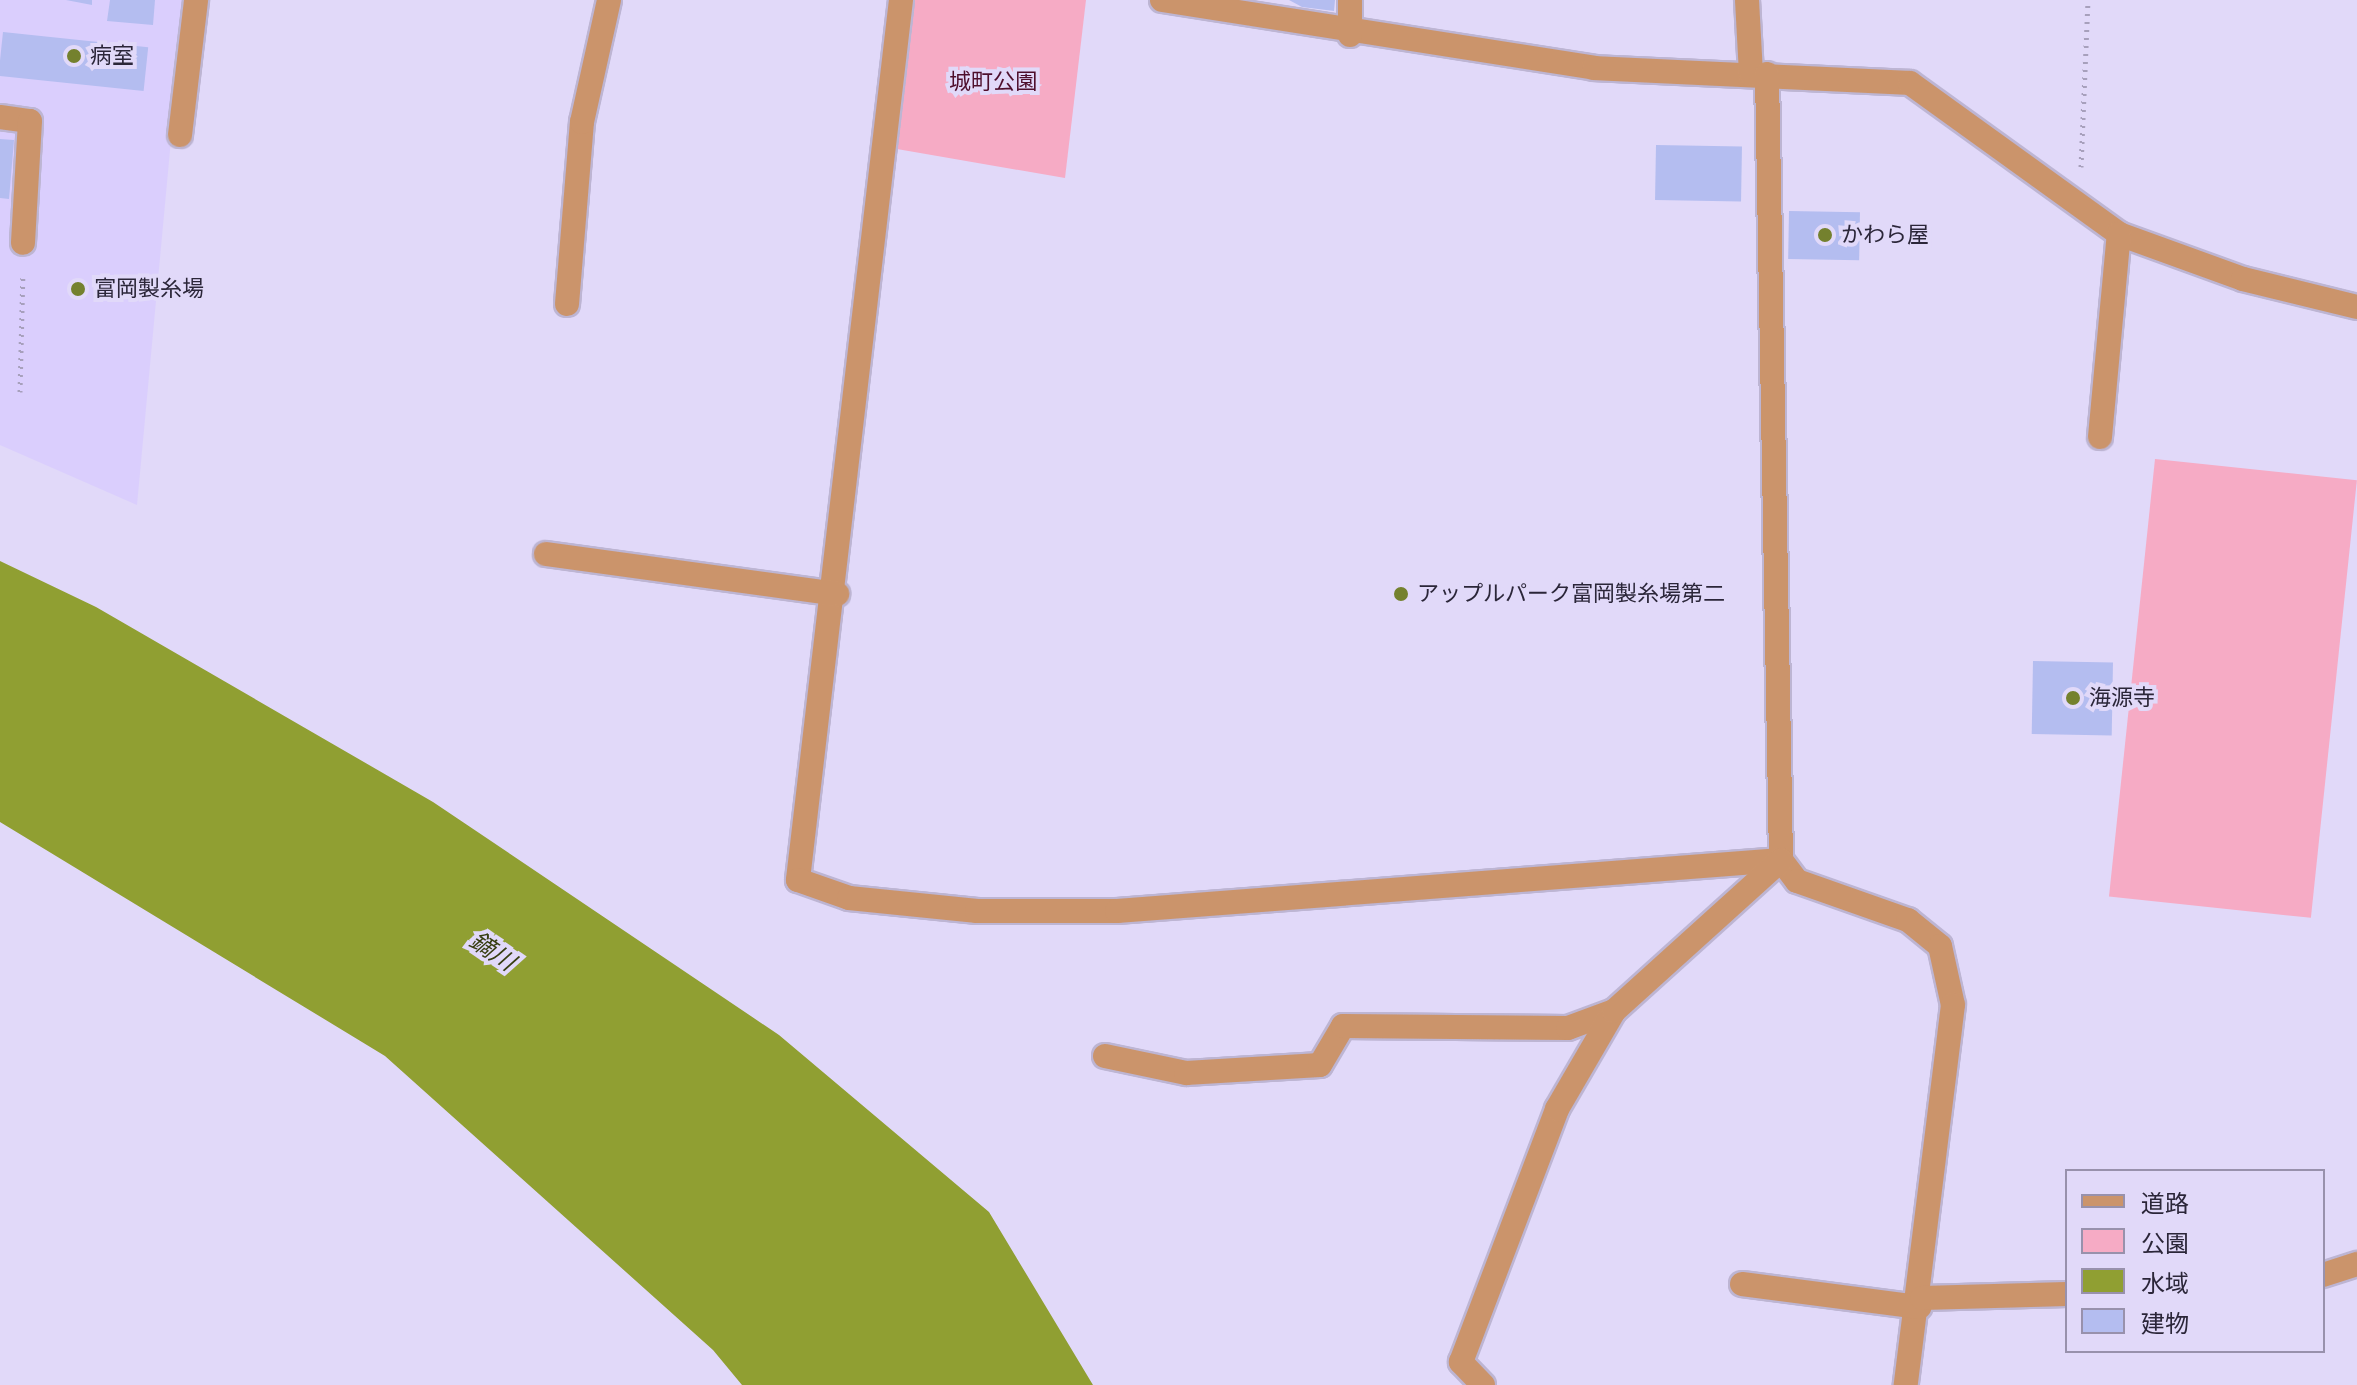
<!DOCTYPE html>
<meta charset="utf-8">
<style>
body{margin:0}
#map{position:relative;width:2357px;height:1385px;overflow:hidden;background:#e1d9f9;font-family:"Work Sans","Noto Sans JP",sans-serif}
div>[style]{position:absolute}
.built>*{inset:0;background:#dacefd}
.green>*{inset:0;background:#f6abc5;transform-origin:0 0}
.water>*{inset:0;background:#909f32}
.building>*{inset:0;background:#b4bdf0;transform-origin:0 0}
.path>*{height:5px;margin-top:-2.5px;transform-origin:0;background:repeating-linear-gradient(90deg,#a7a0bc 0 2px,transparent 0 8px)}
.roads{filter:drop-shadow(2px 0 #bdb5d3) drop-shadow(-2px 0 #bdb5d3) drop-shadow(0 2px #bdb5d3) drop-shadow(0 -2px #bdb5d3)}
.minor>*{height:24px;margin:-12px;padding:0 12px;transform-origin:12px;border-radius:12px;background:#cb946b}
.dots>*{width:22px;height:22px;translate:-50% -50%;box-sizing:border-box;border:4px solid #e1d9f9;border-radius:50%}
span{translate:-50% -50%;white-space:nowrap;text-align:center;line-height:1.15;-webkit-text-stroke:8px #e1d9f9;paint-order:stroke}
.poi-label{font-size:22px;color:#2b2639}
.left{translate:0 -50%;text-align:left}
.park-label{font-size:22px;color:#4e0e2c}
.water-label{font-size:24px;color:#373e11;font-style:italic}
.legend{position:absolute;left:2065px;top:1169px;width:260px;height:184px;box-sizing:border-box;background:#e1d9f9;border:2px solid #9891ac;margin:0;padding:10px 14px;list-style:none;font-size:24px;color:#2b2639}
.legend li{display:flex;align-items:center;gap:16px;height:40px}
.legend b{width:40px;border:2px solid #9891ac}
</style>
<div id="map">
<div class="built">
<i style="clip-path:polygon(0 0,184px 0,137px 505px,0 445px)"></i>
</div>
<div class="green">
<i style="clip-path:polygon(910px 0,1086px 0,1065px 178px,897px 149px)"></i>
<i style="left:2155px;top:459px;width:203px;height:440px;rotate:6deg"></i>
</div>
<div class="water">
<i style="clip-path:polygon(0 561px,96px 607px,433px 802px,779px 1035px,989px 1212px,1093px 1385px,742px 1385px,713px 1350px,385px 1056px,0 822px)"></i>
</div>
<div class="building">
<i style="clip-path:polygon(66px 0,92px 0,92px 5px)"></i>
<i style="clip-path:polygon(110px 0,155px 0,153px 25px,107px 21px)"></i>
<i style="clip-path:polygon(1289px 0,1335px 0,1334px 11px,1302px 7px)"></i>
<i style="left:3px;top:32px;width:146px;height:44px;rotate:6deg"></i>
<i style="clip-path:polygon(0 139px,14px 140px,9px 199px,0 198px)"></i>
<i style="left:1656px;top:145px;width:86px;height:55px;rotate:1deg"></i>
<i style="left:1789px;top:211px;width:71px;height:48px;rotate:1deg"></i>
<i style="left:2033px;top:661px;width:80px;height:73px;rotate:1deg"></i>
</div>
<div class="path">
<i style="left:2081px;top:167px;width:167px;rotate:-87.6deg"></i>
<i style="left:20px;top:392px;width:119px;rotate:-88.6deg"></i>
</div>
<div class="roads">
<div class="minor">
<i style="left:901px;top:0;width:886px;rotate:96.68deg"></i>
<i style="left:798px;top:880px;width:54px;rotate:19.4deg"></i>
<i style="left:849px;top:898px;width:129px;rotate:5.8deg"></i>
<i style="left:977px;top:911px;width:140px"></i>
<i style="left:1117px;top:911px;width:666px;rotate:-4.39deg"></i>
<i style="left:1162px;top:0;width:437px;rotate:8.9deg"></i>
<i style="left:1594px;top:68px;width:316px;rotate:2.7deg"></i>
<i style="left:1910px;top:83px;width:258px;rotate:35.8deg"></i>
<i style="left:2119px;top:234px;width:132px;rotate:19.9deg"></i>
<i style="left:2243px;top:279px;width:117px;rotate:13.8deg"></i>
<i style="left:1747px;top:0;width:74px;rotate:86.9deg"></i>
<i style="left:1350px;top:35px;width:35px;rotate:-90deg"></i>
<i style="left:1767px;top:74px;width:786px;rotate:88.98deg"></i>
<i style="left:1781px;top:860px;width:26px;rotate:53deg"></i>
<i style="left:1797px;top:881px;width:118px;rotate:19.4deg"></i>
<i style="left:1908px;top:920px;width:41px;rotate:39.1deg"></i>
<i style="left:1940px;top:946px;width:60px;rotate:77.6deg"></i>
<i style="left:1953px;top:1005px;width:383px;rotate:97.1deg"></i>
<i style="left:0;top:117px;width:30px;rotate:8deg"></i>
<i style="left:30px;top:121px;width:122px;rotate:93.3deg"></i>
<i style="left:180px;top:135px;width:136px;rotate:-83.2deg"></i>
<i style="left:567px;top:304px;width:183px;rotate:-85.3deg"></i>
<i style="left:582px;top:122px;width:125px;rotate:-77.5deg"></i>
<i style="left:2100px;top:437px;width:204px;rotate:-84.7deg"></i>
<i style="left:546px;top:554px;width:294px;rotate:7.8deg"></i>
<i style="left:1105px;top:1056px;width:83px;rotate:11.9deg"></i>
<i style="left:1186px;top:1073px;width:134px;rotate:-3.4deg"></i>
<i style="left:1320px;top:1065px;width:45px;rotate:-59.5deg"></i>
<i style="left:1343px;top:1026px;width:225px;rotate:0.5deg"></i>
<i style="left:1568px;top:1028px;width:49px;rotate:-20.3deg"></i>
<i style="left:2323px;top:1275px;width:36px;rotate:-18deg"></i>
<i style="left:1742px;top:1284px;width:179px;rotate:7.4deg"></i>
<i style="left:1922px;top:1298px;width:145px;rotate:-1.6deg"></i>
<i style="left:1483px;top:1385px;width:32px;rotate:-134deg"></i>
<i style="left:1461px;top:1362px;width:271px;rotate:-69.2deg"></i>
<i style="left:1557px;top:1109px;width:113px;rotate:-59.8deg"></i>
<i style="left:1614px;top:1011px;width:225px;rotate:-42.1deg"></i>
</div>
</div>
<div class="dots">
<i style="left:74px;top:56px;background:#74812e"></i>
<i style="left:1825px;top:235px;background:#74812e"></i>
<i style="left:78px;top:289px;background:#74812e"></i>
<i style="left:1401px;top:594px;background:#74812e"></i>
<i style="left:2073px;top:698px;background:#74812e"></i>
</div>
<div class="poi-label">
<span class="left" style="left:90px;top:56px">病室</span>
<span class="left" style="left:1841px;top:235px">かわら屋</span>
<span class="left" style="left:94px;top:289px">富岡製糸場</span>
<span class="left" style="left:1417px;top:594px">アップルパーク富岡製糸場第二</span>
<span class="left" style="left:2089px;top:698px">海源寺</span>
</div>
<div class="park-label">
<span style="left:993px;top:82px">城町公園</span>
</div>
<div class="water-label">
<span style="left:492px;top:952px;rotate:34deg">鏑川</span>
</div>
<ul class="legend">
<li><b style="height:10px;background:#cb946b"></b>道路</li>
<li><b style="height:22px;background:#f6abc5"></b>公園</li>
<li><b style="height:22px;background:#909f32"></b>水域</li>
<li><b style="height:22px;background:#b4bdf0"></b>建物</li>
</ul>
</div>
